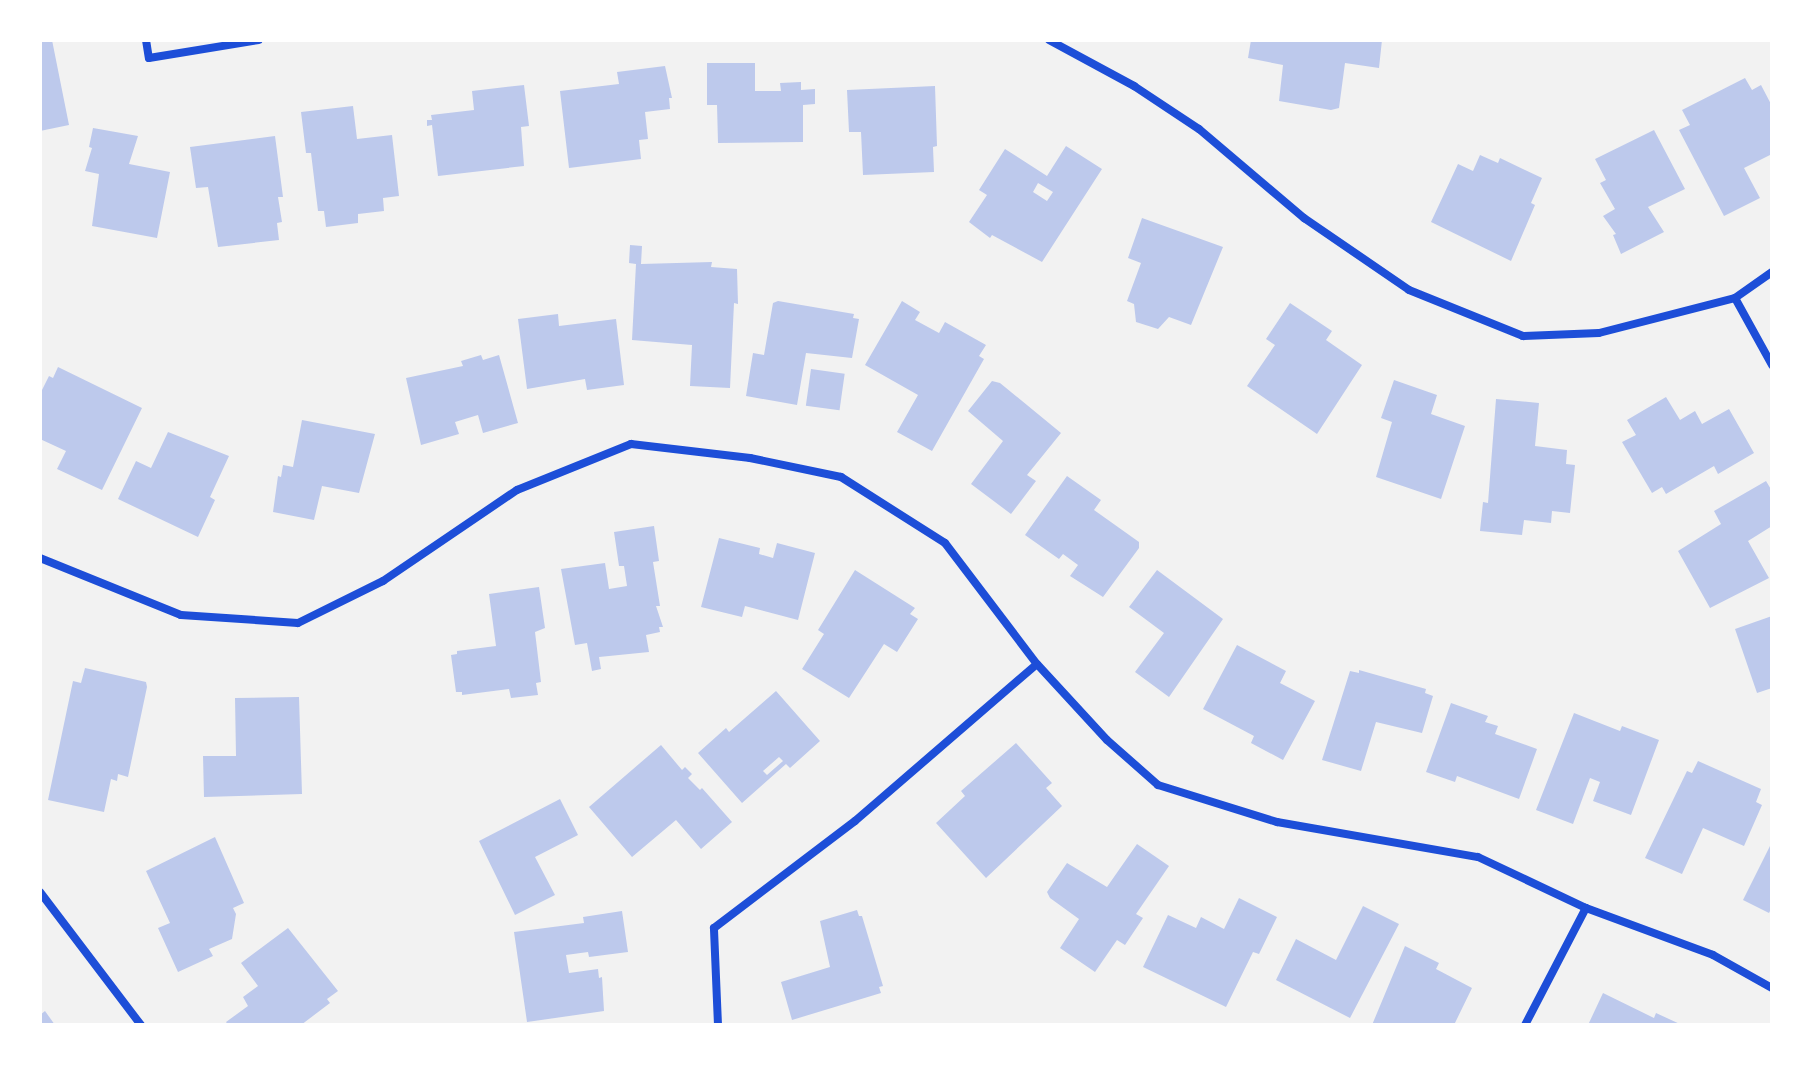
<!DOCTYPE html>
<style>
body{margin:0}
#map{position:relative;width:1812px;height:1065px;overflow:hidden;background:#f2f2f2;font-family:"Space Grotesk",sans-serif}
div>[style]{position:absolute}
.building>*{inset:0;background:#bdc9ec;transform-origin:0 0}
.minor>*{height:8px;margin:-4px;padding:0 4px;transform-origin:4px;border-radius:4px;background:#1d4ed8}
span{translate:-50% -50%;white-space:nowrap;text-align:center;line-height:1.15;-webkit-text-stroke:7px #fff;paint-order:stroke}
.frame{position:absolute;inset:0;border:42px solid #fff;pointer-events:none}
</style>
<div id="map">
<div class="building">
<i style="clip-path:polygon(40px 40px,52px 40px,69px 125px,40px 131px)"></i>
<i style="clip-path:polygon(1251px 40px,1382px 40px,1379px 68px,1345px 63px,1339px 108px,1331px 110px,1279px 101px,1283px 65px,1248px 58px)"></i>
<i style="clip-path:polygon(707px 63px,755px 63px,755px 91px,781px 91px,780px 83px,801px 82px,801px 90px,815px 89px,815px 104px,803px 105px,803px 142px,718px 143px,717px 105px,707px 105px)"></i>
<i style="clip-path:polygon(665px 66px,672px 98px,669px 98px,670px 109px,645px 112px,648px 139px,639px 140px,641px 159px,569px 168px,560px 91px,619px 84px,617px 72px)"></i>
<i style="clip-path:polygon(1745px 78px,1752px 90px,1761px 85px,1772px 106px,1772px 154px,1744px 168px,1760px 198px,1724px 216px,1679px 130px,1690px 125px,1682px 110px)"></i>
<i style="clip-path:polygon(524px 85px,529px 126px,521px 127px,524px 166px,438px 176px,432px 125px,427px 126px,427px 120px,432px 120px,431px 115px,474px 110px,472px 91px)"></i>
<i style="clip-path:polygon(935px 86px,937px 146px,933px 147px,934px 172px,863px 175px,861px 132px,849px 132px,847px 90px)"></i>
<i style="clip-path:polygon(353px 106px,357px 139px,392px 135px,399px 196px,383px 198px,384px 211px,358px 214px,358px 223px,326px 227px,324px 211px,318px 211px,311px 153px,306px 153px,301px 112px)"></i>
<i style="clip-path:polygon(93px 128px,138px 136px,129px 164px,170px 172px,157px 238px,92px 226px,99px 174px,85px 171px,92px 148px,89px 147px)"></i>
<i style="clip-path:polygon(1654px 130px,1685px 189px,1648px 207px,1664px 232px,1621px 254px,1613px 235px,1616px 234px,1603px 216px,1615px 209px,1600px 183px,1606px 180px,1595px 159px)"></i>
<i style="clip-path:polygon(275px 136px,283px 197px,278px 197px,282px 222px,277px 223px,279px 240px,218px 247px,208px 187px,196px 188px,190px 147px)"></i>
<i style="clip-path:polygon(evenodd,1066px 146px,1102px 169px,1042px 262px,992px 235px,990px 238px,969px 222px,987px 195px,979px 190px,1005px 149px,1047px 176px,1066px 146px,1038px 183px,1053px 192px,1047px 201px,1033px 192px,1038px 183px)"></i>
<i style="clip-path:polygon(1480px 155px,1498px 163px,1500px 158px,1542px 178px,1531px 203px,1535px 205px,1511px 261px,1431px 222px,1458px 164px,1473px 171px)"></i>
<i style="clip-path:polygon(1142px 218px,1223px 247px,1191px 325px,1169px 317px,1158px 329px,1136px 322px,1134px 304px,1127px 301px,1141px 263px,1128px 258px)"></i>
<i style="clip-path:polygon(630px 245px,642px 246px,641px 264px,712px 262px,711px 267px,737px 269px,738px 304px,734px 303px,730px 388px,690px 386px,692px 345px,632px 340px,636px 264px,629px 263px)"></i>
<i style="clip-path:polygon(778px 301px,854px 314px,853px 318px,859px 319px,852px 358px,806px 353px,797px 405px,746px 396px,753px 353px,764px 355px,773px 303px)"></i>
<i style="clip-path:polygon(902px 301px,920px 312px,915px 320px,939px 333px,945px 322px,986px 345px,979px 356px,984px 359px,932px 451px,897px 432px,918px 395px,865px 365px)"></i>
<i style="clip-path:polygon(1290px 303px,1332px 331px,1326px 340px,1362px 365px,1317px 434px,1247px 386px,1275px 345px,1266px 339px)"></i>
<i style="clip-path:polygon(558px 314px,559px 326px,616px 319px,624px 385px,587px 390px,585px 379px,527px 389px,518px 319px)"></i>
<i style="clip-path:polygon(481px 355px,483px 360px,499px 355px,518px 423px,483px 433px,478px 415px,455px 422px,459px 434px,421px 445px,406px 378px,463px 366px,461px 361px)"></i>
<i style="clip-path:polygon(58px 367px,142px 408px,102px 490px,57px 469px,66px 451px,40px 439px,40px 394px,49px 376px,53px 378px)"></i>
<i style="left:811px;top:369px;width:34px;height:37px;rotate:8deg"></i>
<i style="clip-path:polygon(1394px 380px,1437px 395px,1431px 414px,1465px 426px,1441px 499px,1376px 477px,1392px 422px,1381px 418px)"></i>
<i style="clip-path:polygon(992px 381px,1000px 383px,1061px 433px,1027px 475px,1036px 481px,1011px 514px,971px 484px,1003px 441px,968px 411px)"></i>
<i style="clip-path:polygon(1666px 397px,1680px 420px,1695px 411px,1702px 424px,1729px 409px,1754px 453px,1718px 474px,1714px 466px,1666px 494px,1662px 487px,1652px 493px,1622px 442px,1636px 435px,1627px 420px)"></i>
<i style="clip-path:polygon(1496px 399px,1539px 403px,1535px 446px,1567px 450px,1566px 464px,1575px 465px,1570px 513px,1552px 511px,1551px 523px,1524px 520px,1522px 535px,1480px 531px,1483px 502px,1488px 503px)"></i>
<i style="clip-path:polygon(302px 420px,375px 434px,359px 493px,322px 486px,314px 520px,273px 512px,278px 476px,281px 477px,283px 465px,293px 467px)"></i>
<i style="clip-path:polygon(168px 432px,229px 456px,210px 497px,215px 500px,198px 537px,118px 499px,136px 461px,151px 468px)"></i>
<i style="clip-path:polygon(1067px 476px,1101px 500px,1094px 510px,1139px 542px,1139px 548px,1103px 597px,1070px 576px,1078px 565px,1063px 554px,1059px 559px,1025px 535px)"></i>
<i style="clip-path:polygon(1766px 481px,1772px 491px,1772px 526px,1748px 541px,1769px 578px,1710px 608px,1678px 551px,1721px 524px,1714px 511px)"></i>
<i style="clip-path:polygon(654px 526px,659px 561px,653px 562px,660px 606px,656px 606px,663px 627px,659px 627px,660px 632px,646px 635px,649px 652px,599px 657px,601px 669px,592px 671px,587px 643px,575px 645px,561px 569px,605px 563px,609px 589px,627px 586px,624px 566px,619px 566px,614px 532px)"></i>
<i style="clip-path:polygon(719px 538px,760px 548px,759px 554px,773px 558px,777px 543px,815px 553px,798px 620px,745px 606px,742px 617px,701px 607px)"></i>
<i style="clip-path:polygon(855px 570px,915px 608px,910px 614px,918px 619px,897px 652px,884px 644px,849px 698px,802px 669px,824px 634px,818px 630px)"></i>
<i style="clip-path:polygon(1157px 570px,1223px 619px,1169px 697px,1135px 672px,1164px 633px,1129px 607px)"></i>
<i style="clip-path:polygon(539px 587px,545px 628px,535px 632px,541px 682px,536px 683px,538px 695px,511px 698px,509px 689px,462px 695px,462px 692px,456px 692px,451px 655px,457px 654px,457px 651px,496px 646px,489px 594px)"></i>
<i style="clip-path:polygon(1772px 616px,1772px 688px,1757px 693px,1735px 629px)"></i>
<i style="clip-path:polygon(1237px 645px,1286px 671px,1280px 683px,1315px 701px,1283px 760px,1251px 743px,1254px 736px,1203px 709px)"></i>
<i style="clip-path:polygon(85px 668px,146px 682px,147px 687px,128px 777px,118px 774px,117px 781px,111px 779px,104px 812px,48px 800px,73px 681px,81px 683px)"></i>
<i style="clip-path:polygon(1359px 670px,1426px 689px,1425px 693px,1433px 696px,1422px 733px,1376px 722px,1361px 771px,1322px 760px,1350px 671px,1359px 673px)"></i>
<i style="clip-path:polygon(evenodd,776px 691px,820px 741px,790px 768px,786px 764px,742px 803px,698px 753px,726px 728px,729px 732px,776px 691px,779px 757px,783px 761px,767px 775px,763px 771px,779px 757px)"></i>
<i style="clip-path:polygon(299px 697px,302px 794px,204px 797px,203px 756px,236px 756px,235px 698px)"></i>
<i style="clip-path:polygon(1451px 703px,1488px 716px,1485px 722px,1498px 726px,1495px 734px,1537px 749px,1519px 799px,1457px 776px,1455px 782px,1426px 772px)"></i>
<i style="clip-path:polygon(1574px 713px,1620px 731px,1622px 726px,1659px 740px,1631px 815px,1593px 801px,1600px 782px,1590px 778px,1573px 824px,1536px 810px)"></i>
<i style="clip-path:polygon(1016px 743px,1052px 783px,1046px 788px,1062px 806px,986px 878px,936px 823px,965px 796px,961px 791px)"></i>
<i style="clip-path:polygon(661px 745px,682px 770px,685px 767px,692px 774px,688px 778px,700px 790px,702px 788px,732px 822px,701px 849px,676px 820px,632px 857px,589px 807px)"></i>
<i style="clip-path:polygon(1698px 761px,1761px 789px,1756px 802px,1762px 805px,1744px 846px,1703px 828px,1682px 874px,1645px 858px,1687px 771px,1692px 773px)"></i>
<i style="clip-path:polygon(560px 799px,578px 835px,535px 857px,555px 895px,515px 915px,479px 841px)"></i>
<i style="clip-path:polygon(215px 837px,244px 903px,233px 908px,236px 914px,232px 939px,209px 949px,213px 956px,178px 972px,158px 928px,170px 923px,146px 871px)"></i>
<i style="clip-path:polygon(1772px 842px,1772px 907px,1769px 913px,1743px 900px)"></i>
<i style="clip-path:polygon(1137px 844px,1169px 866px,1136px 914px,1143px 918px,1125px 945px,1117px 940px,1095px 972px,1060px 948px,1079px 919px,1050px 898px,1047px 892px,1067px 863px,1107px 887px)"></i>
<i style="clip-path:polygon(1239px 898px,1277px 917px,1259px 954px,1253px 952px,1226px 1007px,1143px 967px,1168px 915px,1196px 928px,1201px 917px,1224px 929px)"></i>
<i style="clip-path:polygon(1363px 906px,1399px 924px,1350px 1018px,1276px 980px,1296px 939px,1336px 960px)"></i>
<i style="clip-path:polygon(857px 910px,859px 916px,862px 916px,883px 986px,879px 987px,881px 993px,792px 1020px,781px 982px,830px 967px,820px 921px)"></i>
<i style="clip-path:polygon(622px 911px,628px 952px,589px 957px,588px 952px,566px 955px,569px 973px,598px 969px,599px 978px,602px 977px,604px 1011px,527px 1022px,514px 932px,584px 923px,583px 917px)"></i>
<i style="clip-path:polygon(288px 928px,338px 991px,327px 999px,330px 1003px,301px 1025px,228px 1025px,226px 1022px,248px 1006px,243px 997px,258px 986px,241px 963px)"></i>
<i style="clip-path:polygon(1405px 946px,1439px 963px,1436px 969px,1472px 988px,1454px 1025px,1372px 1025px)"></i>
<i style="clip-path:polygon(1603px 993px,1654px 1018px,1656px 1013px,1682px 1025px,1588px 1025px)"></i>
<i style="clip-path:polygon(45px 1011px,55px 1025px,40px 1025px,40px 1015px)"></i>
</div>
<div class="minor">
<i style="left:146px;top:40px;width:18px;rotate:81deg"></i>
<i style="left:149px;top:58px;width:111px;rotate:-9.3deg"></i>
<i style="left:1049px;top:40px;width:97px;rotate:28.4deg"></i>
<i style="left:1134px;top:86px;width:78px;rotate:33.5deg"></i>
<i style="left:1199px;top:129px;width:138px;rotate:40.3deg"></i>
<i style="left:1304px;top:218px;width:127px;rotate:34.4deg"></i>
<i style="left:1409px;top:290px;width:123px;rotate:22deg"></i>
<i style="left:1523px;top:336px;width:76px;rotate:-2.3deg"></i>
<i style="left:1599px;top:333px;width:140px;rotate:-14.4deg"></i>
<i style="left:1735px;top:298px;width:45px;rotate:-35.1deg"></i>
<i style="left:1735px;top:298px;width:77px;rotate:61.1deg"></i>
<i style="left:40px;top:558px;width:152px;rotate:22deg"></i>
<i style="left:181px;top:615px;width:117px;rotate:3.9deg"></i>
<i style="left:298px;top:623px;width:95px;rotate:-26.3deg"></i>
<i style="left:383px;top:581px;width:162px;rotate:-34.2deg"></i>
<i style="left:517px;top:490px;width:123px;rotate:-22deg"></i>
<i style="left:631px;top:444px;width:120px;rotate:6.7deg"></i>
<i style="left:750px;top:458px;width:93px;rotate:11.8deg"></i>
<i style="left:841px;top:477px;width:123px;rotate:32.4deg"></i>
<i style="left:945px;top:543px;width:152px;rotate:52.8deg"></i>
<i style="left:1037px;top:664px;width:103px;rotate:47.4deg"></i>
<i style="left:1107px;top:740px;width:68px;rotate:41.4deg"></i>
<i style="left:1158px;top:785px;width:125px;rotate:17.3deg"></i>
<i style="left:1277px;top:822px;width:204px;rotate:9.9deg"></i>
<i style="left:1478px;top:857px;width:119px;rotate:25.3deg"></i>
<i style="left:1586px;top:908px;width:135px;rotate:20.3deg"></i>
<i style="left:1713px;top:955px;width:68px;rotate:29.2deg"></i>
<i style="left:40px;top:892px;width:167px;rotate:52.8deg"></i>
<i style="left:718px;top:1025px;width:97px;rotate:-92.4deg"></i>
<i style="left:714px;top:928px;width:177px;rotate:-37.2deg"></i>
<i style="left:855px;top:821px;width:240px;rotate:-40.8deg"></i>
<i style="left:1525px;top:1025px;width:132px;rotate:-62.5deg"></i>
</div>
<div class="frame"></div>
</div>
